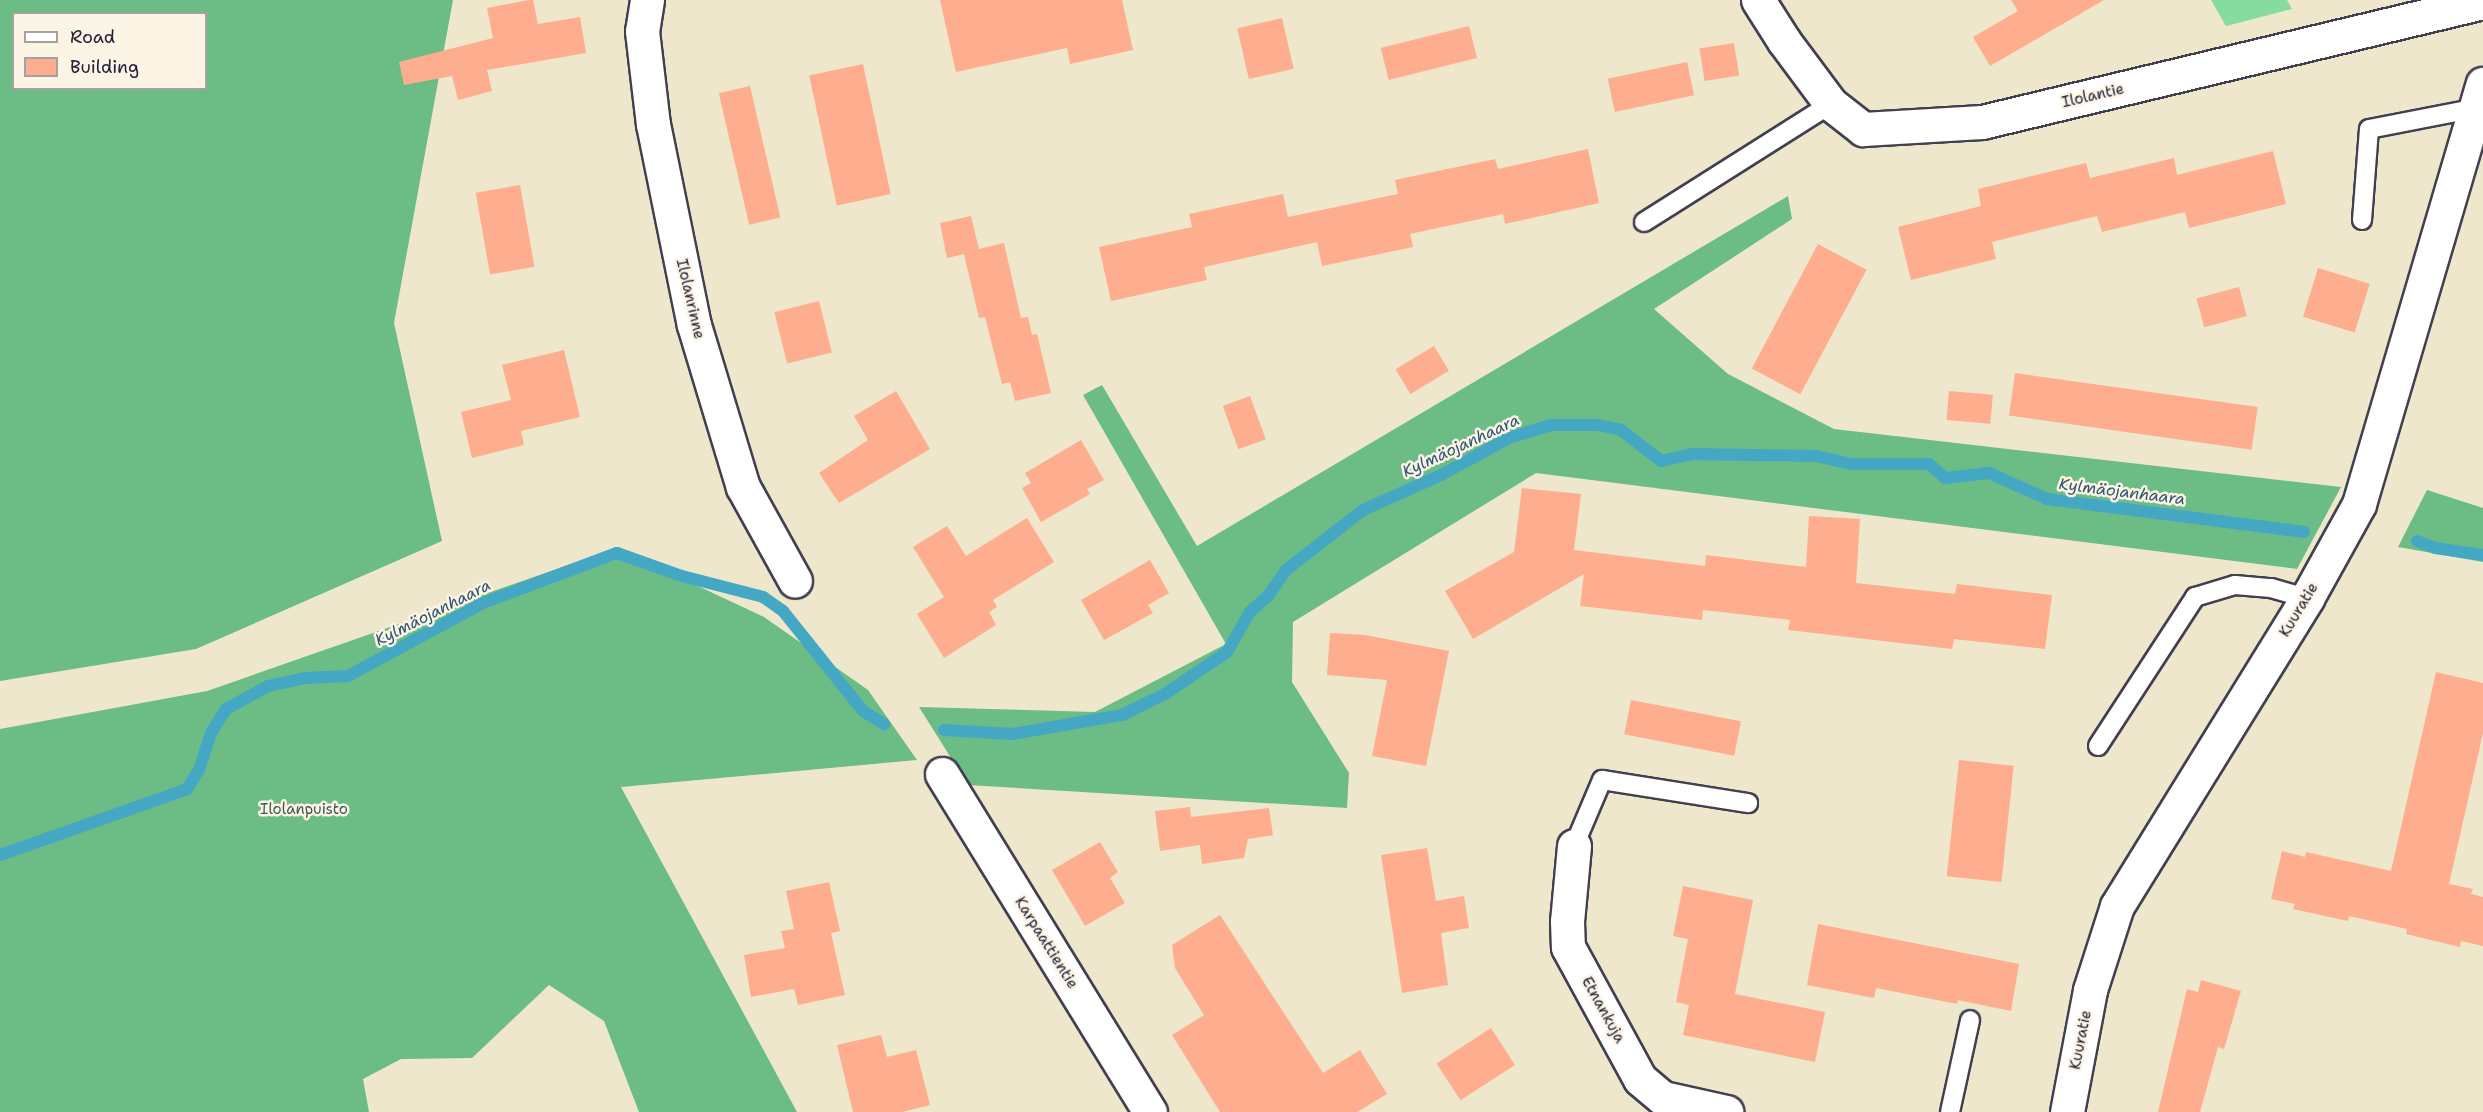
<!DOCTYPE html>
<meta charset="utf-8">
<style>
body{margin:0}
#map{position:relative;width:2483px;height:1112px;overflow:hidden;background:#eee7cb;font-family:"Shantell Sans",sans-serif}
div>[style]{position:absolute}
.green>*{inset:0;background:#86dc9f}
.forest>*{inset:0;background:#6cbc86}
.stream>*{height:12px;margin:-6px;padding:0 6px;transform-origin:6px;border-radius:6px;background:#44a7c3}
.building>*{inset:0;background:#fead8f;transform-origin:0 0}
.roads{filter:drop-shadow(2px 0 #414051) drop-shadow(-2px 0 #414051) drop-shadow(0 2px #414051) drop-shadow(0 -2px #414051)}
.lane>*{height:18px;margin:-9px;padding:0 9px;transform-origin:9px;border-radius:9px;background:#fff}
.street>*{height:33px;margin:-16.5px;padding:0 16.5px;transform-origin:16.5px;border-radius:16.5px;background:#fff}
span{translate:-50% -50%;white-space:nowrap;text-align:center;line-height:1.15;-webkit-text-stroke:5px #fcf5e5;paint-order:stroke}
.street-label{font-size:15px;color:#22223b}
.park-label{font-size:15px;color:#405a59}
.water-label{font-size:16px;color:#305771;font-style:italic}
.legend{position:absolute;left:12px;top:12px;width:195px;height:78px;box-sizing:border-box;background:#fcf5e5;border:2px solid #a5a1a1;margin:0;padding:8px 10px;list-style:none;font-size:18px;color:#22223b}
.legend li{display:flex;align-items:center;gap:12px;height:30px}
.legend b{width:30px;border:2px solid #a5a1a1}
</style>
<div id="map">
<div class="green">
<i style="clip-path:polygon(2211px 0,2287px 0,2292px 9px,2226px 26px)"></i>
</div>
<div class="forest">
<i style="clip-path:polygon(evenodd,0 0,453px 0,394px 323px,442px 541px,196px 649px,0 681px,0 0,14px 14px,206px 14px,206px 88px,14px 88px,14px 14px)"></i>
<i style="clip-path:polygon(1788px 196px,1792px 219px,1654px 309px,1728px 374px,1834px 429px,2341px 487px,2297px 569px,1536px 473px,1293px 622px,1292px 682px,1349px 773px,1347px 808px,968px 785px,919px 707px,1095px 712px,1226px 644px,1083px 395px,1102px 385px,1197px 546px)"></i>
<i style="clip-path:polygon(2427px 490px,2483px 508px,2483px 562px,2398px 547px)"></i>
<i style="clip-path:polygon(617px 548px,764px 617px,868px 690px,917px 760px,621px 787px,797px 1112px,639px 1112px,604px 1021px,549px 985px,472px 1058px,401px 1059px,363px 1079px,369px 1112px,0 1112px,0 729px,207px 691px)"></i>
</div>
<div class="stream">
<i style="left:2417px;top:541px;width:19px;rotate:21deg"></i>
<i style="left:2435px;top:548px;width:49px;rotate:8.3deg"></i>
<i style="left:944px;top:730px;width:68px;rotate:3.4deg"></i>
<i style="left:1012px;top:734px;width:112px;rotate:-9.8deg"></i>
<i style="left:1122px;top:715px;width:48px;rotate:-26deg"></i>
<i style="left:1165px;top:694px;width:75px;rotate:-34.1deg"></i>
<i style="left:1227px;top:652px;width:46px;rotate:-60.1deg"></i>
<i style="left:1250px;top:612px;width:24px;rotate:-42deg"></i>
<i style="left:1268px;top:596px;width:32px;rotate:-55deg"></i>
<i style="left:1286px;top:570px;width:98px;rotate:-37.9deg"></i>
<i style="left:1363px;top:510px;width:85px;rotate:-24.2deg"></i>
<i style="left:1441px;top:475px;width:77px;rotate:-28.6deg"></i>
<i style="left:1509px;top:438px;width:44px;rotate:-17.2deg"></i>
<i style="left:1551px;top:425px;width:47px"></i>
<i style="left:1598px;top:425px;width:24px;rotate:12deg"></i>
<i style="left:1621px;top:430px;width:51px;rotate:37.8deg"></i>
<i style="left:1661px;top:461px;width:32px;rotate:-13deg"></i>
<i style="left:1692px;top:454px;width:124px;rotate:0.9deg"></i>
<i style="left:1816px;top:456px;width:36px;rotate:13deg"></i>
<i style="left:1851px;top:464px;width:78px"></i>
<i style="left:1929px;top:464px;width:21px;rotate:41deg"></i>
<i style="left:1945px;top:478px;width:44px;rotate:-6.5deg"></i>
<i style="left:1989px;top:473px;width:64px;rotate:24.1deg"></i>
<i style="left:2047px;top:499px;width:259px;rotate:7.3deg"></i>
<i style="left:0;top:855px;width:198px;rotate:-19.4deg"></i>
<i style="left:187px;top:789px;width:22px;rotate:-58deg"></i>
<i style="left:199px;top:770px;width:39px;rotate:-72deg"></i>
<i style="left:211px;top:733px;width:28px;rotate:-58deg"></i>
<i style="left:226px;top:709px;width:48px;rotate:-28.7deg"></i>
<i style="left:268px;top:686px;width:38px;rotate:-12deg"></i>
<i style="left:305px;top:678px;width:43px;rotate:-2.7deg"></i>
<i style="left:348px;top:676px;width:153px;rotate:-28.4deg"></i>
<i style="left:483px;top:603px;width:143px;rotate:-20.5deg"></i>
<i style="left:617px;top:553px;width:69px;rotate:19.5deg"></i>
<i style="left:682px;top:576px;width:84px;rotate:14.5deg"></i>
<i style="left:763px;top:597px;width:24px;rotate:35deg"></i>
<i style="left:783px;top:611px;width:128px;rotate:51.3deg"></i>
<i style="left:863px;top:711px;width:25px;rotate:32deg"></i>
</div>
<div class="building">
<i style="clip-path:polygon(529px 0,533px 0,538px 24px,580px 17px,586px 53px,487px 70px,492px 91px,458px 100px,452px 76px,404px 85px,399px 62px,493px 38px,487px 8px)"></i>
<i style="clip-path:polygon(940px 0,1122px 0,1133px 50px,1070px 64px,1067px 48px,956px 72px)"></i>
<i style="clip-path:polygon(2011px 0,2104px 0,1990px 66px,1973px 37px,2018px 11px)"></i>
<i style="left:1282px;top:18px;width:52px;height:46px;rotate:77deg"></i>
<i style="left:1469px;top:26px;width:33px;height:91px;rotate:76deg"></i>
<i style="left:1734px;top:43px;width:33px;height:35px;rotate:81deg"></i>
<i style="left:1687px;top:62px;width:34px;height:81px;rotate:78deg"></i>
<i style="left:863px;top:64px;width:133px;height:55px;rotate:78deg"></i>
<i style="left:750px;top:86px;width:135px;height:32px;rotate:77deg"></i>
<i style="clip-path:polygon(1588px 149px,1599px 203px,1505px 224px,1503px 214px,1410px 234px,1413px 247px,1322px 266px,1317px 242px,1204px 267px,1207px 280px,1111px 301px,1099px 247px,1192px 227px,1189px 214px,1283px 194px,1288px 217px,1398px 194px,1395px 180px,1495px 159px,1498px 169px)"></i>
<i style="clip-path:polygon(2273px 151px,2286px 204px,2189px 228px,2185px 212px,2102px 232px,2097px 216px,1992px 242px,1996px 259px,1911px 280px,1898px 227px,1981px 206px,1978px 189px,2086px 163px,2090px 178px,2174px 158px,2177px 175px)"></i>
<i style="left:520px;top:185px;width:83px;height:45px;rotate:80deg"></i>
<i style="clip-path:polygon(971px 216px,979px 249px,1004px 243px,1021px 318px,1028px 317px,1032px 335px,1037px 334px,1051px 393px,1015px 401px,1010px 382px,1002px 384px,985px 317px,979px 318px,964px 254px,947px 258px,940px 223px)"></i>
<i style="left:1818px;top:244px;width:55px;height:141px;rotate:28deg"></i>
<i style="left:2318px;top:268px;width:54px;height:51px;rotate:17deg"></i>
<i style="left:2239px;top:287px;width:30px;height:44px;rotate:75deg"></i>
<i style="left:819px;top:301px;width:53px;height:46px;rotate:76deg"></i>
<i style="left:1434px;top:346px;width:29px;height:45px;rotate:59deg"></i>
<i style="clip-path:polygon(564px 350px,580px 417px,521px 431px,524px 445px,472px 458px,461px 412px,511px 400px,502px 365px)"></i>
<i style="left:2015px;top:373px;width:245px;height:43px;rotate:8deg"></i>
<i style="clip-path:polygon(896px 391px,930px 449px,839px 503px,819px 473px,868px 440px,854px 416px)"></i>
<i style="left:1949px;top:391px;width:44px;height:29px;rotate:5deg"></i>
<i style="left:1250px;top:396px;width:46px;height:29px;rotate:70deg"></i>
<i style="clip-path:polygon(1081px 440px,1104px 480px,1087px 489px,1090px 494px,1041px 522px,1022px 488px,1031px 483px,1025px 473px)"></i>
<i style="clip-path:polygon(1522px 488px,1581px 494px,1574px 550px,1705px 566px,1706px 555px,1806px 567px,1809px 516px,1860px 519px,1856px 583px,1955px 594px,1957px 584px,2052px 595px,2045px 649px,1954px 639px,1952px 649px,1788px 630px,1790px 620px,1703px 610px,1702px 620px,1580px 606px,1584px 574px,1473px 639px,1445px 591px,1514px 552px)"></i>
<i style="clip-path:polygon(1027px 518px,1054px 562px,993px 600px,997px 607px,989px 612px,996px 625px,944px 658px,917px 614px,944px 597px,913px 547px,947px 526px,966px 556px)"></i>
<i style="clip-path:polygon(1150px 560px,1169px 593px,1148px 605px,1153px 613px,1104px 640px,1081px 600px)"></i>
<i style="clip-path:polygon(1330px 633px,1365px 635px,1449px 651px,1426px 766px,1372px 756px,1387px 680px,1327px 675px)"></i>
<i style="clip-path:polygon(2436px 672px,2483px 683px,2483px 733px,2449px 884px,2473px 889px,2471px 894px,2483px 897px,2483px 946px,2461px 941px,2460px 947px,2406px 934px,2407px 929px,2349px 916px,2348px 921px,2293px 909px,2295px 904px,2271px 899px,2282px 851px,2305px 857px,2306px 852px,2391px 871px)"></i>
<i style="left:1631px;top:700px;width:112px;height:35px;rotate:11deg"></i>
<i style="left:1959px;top:760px;width:55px;height:117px;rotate:6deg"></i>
<i style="clip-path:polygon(1190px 807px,1191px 817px,1269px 808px,1273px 835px,1248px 839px,1244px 858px,1202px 864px,1200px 845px,1160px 851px,1155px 811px)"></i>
<i style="clip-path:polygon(1100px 842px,1118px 872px,1110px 878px,1125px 903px,1085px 926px,1052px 870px)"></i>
<i style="clip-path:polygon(1427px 848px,1436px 901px,1464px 896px,1469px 928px,1441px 933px,1448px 985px,1402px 993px,1381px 855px)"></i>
<i style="clip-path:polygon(829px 882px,840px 931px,831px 933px,845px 995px,798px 1005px,794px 989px,751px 997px,744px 955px,785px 948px,781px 931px,794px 929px,786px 891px)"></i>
<i style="clip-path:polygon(1683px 886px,1753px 900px,1735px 994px,1825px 1012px,1815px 1062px,1683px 1035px,1689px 1005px,1676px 1002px,1688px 939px,1673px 936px)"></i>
<i style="clip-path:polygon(1220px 915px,1323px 1073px,1360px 1050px,1387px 1094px,1357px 1112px,1220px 1112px,1172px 1035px,1204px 1015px,1175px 968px,1172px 945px)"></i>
<i style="clip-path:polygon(1818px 924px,2019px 964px,2011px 1011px,1958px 1000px,1957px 1004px,1876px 988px,1874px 998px,1807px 985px)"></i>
<i style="clip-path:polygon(2201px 980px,2241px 991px,2224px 1049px,2218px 1047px,2200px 1112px,2158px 1112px,2187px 989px,2198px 992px)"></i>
<i style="left:1491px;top:1028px;width:44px;height:65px;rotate:57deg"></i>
<i style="clip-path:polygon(881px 1035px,887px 1057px,916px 1050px,930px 1105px,902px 1112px,853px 1112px,837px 1045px)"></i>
</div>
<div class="roads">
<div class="lane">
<i style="left:2362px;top:220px;width:91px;rotate:-85.6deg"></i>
<i style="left:2369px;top:129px;width:110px;rotate:-11deg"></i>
<i style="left:1644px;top:222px;width:221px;rotate:-32.3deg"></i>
<i style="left:2098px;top:746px;width:178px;rotate:-56.9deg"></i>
<i style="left:2195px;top:597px;width:42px;rotate:-16.7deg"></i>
<i style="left:2235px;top:585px;width:36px;rotate:5deg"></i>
<i style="left:2271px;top:588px;width:37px;rotate:16deg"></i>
<i style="left:1574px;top:846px;width:72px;rotate:-67deg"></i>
<i style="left:1602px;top:780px;width:148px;rotate:9deg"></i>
<i style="left:1950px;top:1112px;width:94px;rotate:-77.7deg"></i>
</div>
<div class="street">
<i style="left:647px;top:0;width:31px;rotate:99deg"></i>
<i style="left:642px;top:31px;width:94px;rotate:83.3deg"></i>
<i style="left:653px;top:124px;width:205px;rotate:78.5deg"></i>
<i style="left:694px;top:325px;width:169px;rotate:73.2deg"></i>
<i style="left:743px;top:487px;width:107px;rotate:61deg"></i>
<i style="left:1758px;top:0;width:49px;rotate:57.6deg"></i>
<i style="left:1784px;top:41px;width:79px;rotate:53.3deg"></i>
<i style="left:1831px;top:104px;width:41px;rotate:38deg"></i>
<i style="left:1863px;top:129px;width:119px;rotate:-3.4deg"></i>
<i style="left:1982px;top:122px;width:515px;rotate:-13.47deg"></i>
<i style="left:942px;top:774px;width:397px;rotate:58.4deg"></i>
<i style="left:1574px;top:846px;width:75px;rotate:95.3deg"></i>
<i style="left:1567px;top:921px;width:26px;rotate:88deg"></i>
<i style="left:1568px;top:947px;width:150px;rotate:61.4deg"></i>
<i style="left:1640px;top:1079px;width:30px;rotate:40deg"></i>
<i style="left:1663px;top:1098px;width:65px;rotate:12.5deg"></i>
<i style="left:2067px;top:1112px;width:124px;rotate:-79.3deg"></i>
<i style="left:2090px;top:990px;width:88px;rotate:-72.2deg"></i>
<i style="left:2117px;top:906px;width:362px;rotate:-58.3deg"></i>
<i style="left:2307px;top:598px;width:107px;rotate:-61deg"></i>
<i style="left:2359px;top:504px;width:438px;rotate:-73.6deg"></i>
</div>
</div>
<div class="street-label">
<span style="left:2093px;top:96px;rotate:-13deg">Ilolantie</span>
<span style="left:690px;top:299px;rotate:77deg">Ilolanrinne</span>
<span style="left:2299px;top:610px;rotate:-59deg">Kuuratie</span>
<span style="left:1046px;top:943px;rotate:58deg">Karpaattientie</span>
<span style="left:1603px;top:1010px;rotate:61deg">Etnankuja</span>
<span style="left:2081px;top:1040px;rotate:-79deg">Kuuratie</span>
</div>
<div class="park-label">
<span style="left:304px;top:810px">Ilolanpuisto</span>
</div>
<div class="water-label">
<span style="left:1461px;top:446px;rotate:-25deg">Kylmäojanhaara</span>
<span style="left:2122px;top:492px;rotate:7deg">Kylmäojanhaara</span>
<span style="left:433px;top:613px;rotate:-27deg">Kylmäojanhaara</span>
</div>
<ul class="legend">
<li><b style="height:8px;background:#fff"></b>Road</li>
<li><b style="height:16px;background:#fead8f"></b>Building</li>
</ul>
</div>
